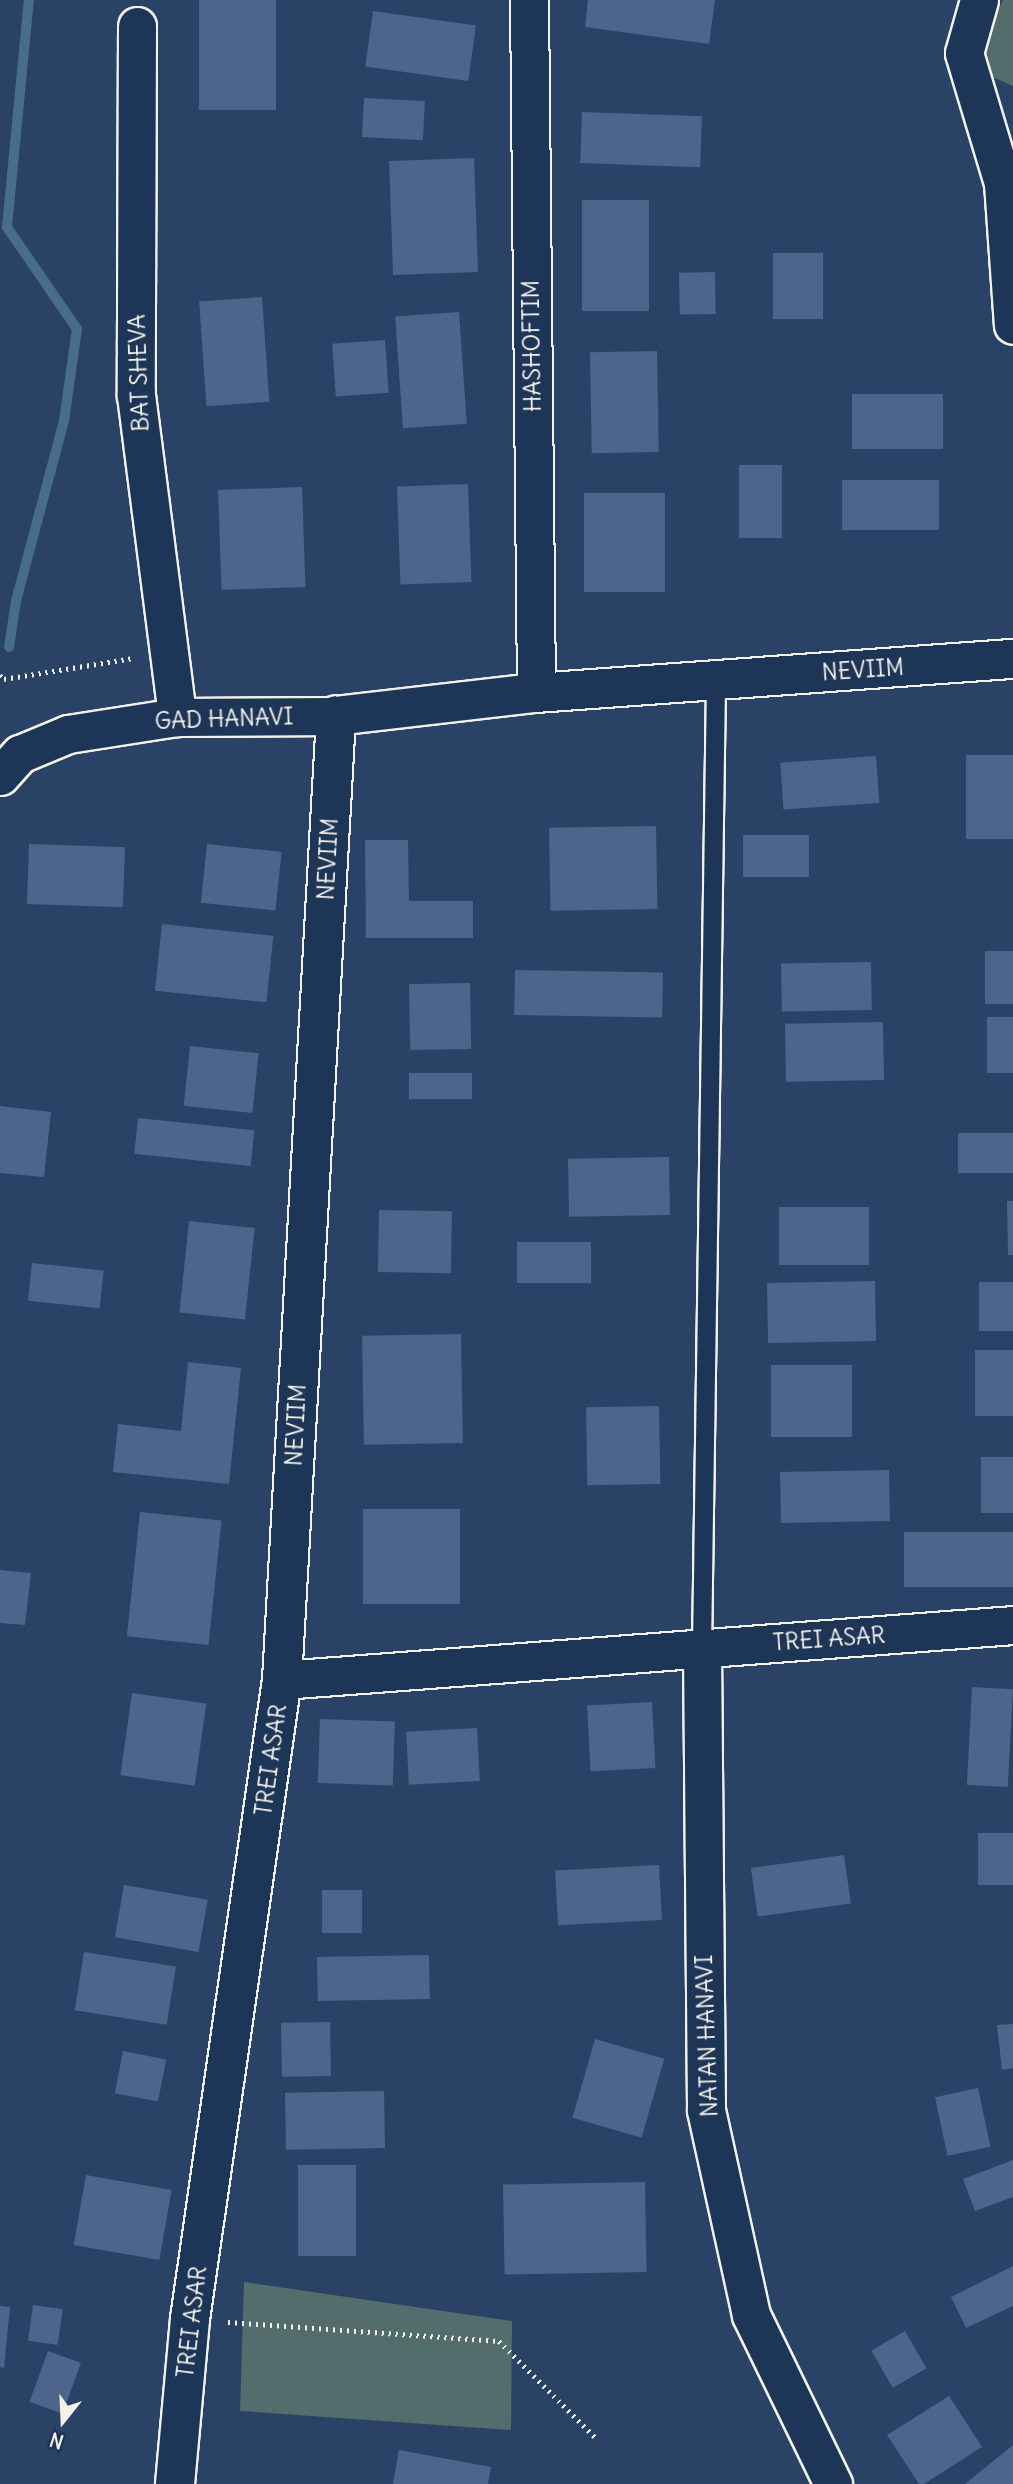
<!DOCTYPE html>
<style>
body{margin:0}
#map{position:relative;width:1013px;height:2484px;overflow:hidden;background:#2a4266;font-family:Delius,sans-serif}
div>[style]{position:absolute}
.green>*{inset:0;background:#526d6b}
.stream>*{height:10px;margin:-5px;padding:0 5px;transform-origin:5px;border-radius:5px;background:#466e8c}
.building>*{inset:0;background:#4d658a;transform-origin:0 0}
.path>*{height:4.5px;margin-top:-2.25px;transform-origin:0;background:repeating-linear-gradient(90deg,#f4f1e8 0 2px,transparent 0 7px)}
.roads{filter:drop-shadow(2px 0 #f4f1e8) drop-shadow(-2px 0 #f4f1e8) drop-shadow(0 2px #f4f1e8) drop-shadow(0 -2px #f4f1e8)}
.service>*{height:18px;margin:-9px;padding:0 9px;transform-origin:9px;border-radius:9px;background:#1d3557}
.minor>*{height:37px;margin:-18.5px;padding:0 18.5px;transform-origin:18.5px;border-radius:18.5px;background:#1d3557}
.tertiary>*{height:38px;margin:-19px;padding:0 19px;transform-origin:19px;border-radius:19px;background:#1d3557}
span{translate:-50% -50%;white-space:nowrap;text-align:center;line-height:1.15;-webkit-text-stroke:7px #1d3557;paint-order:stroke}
.street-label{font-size:23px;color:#f4f1e8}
.north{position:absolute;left:28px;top:2386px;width:70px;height:70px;-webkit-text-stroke:5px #1d3557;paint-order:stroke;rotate:198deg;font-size:19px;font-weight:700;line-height:28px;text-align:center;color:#f4f1e8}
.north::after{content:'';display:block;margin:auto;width:24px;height:32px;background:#f4f1e8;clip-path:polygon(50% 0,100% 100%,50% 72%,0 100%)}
</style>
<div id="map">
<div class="green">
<i style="clip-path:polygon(1003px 0,1013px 0,1013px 86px,972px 68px)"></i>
<i style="clip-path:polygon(244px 2282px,512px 2321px,511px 2430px,240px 2411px)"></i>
</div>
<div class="stream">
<i style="left:9px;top:647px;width:47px;rotate:-81.3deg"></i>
<i style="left:16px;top:601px;width:186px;rotate:-75.1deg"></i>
<i style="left:64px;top:421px;width:93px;rotate:-82deg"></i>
<i style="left:77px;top:329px;width:124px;rotate:-124.5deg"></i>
<i style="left:7px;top:227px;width:228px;rotate:-84.5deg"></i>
</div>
<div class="building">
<i style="left:199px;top:0;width:77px;height:110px"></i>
<i style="clip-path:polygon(588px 0,715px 0,709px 44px,585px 27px)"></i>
<i style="left:373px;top:11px;width:104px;height:56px;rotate:8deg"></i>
<i style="left:364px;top:98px;width:61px;height:39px;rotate:3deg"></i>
<i style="left:582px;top:112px;width:120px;height:51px;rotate:2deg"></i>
<i style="left:474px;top:158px;width:114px;height:85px;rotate:88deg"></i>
<i style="left:582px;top:200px;width:67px;height:111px"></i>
<i style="left:773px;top:253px;width:50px;height:66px"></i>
<i style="left:715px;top:272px;width:42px;height:36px;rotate:89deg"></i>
<i style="left:262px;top:297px;width:105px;height:63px;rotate:86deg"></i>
<i style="left:459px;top:312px;width:112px;height:64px;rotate:86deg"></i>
<i style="left:385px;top:340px;width:53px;height:53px;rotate:86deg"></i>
<i style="left:657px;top:351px;width:101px;height:67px;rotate:89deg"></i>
<i style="left:852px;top:394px;width:91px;height:55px"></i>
<i style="left:739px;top:465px;width:43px;height:73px"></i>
<i style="left:842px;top:480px;width:97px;height:50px"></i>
<i style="left:468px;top:484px;width:98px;height:71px;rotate:88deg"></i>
<i style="left:302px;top:487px;width:100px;height:84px;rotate:88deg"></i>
<i style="left:584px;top:493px;width:81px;height:99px"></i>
<i style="left:966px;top:755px;width:47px;height:84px"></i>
<i style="left:876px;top:756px;width:47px;height:96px;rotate:86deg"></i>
<i style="left:656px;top:826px;width:83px;height:107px;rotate:89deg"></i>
<i style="left:743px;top:835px;width:66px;height:42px"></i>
<i style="clip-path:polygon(365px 840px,408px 840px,409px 901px,473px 901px,473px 938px,366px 938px)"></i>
<i style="left:29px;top:844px;width:96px;height:60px;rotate:2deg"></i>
<i style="left:207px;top:844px;width:75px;height:59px;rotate:6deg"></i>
<i style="left:162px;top:924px;width:112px;height:67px;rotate:6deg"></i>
<i style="left:985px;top:951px;width:28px;height:53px"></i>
<i style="left:871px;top:962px;width:48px;height:90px;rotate:89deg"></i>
<i style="left:515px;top:970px;width:148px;height:45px;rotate:1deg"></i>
<i style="left:470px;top:983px;width:66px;height:61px;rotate:89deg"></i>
<i style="left:987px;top:1017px;width:26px;height:56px"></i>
<i style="left:883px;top:1022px;width:58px;height:98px;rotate:89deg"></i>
<i style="left:190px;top:1046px;width:69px;height:60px;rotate:6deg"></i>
<i style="left:472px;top:1073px;width:26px;height:63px;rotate:90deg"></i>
<i style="clip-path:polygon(0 1106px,51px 1112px,44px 1177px,0 1173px)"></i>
<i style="left:138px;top:1118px;width:117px;height:36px;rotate:6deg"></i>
<i style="left:1013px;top:1133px;width:40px;height:55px;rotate:90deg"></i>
<i style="left:669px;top:1157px;width:58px;height:101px;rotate:89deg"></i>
<i style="clip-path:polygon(1007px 1201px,1013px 1201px,1013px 1255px,1008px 1255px)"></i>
<i style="left:869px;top:1207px;width:58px;height:90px;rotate:90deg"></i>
<i style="left:379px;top:1210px;width:73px;height:62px;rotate:1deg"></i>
<i style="left:189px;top:1221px;width:66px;height:92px;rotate:6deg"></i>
<i style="left:591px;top:1242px;width:41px;height:74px;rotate:90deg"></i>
<i style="left:32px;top:1263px;width:72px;height:38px;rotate:6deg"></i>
<i style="left:875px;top:1281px;width:60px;height:108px;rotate:89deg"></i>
<i style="left:979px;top:1282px;width:34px;height:49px"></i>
<i style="left:461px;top:1334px;width:109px;height:99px;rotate:89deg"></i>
<i style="left:975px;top:1350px;width:38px;height:66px"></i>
<i style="clip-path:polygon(188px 1362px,241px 1368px,229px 1484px,113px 1472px,118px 1424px,181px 1431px)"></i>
<i style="left:771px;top:1365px;width:81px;height:72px"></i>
<i style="left:659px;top:1406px;width:78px;height:73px;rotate:89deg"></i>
<i style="left:1013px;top:1457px;width:56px;height:32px;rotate:90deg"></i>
<i style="left:889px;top:1470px;width:51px;height:109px;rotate:89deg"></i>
<i style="left:363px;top:1509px;width:97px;height:95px"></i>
<i style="left:140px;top:1512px;width:82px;height:125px;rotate:6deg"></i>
<i style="left:904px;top:1532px;width:109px;height:55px"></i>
<i style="clip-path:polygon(0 1570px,31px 1573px,25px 1625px,0 1623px)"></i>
<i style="left:972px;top:1687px;width:41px;height:98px;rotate:3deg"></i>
<i style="left:132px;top:1693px;width:75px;height:83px;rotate:8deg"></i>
<i style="left:652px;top:1702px;width:66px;height:65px;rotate:87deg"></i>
<i style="left:320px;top:1719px;width:75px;height:64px;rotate:2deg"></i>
<i style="left:477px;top:1728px;width:53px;height:71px;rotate:87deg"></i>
<i style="left:1013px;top:1833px;width:52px;height:35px;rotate:90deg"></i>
<i style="left:844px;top:1855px;width:49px;height:94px;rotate:82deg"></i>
<i style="left:659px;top:1865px;width:55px;height:104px;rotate:87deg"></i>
<i style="left:124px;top:1885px;width:85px;height:53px;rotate:10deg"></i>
<i style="left:322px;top:1890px;width:40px;height:43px"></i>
<i style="left:84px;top:1952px;width:93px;height:59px;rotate:9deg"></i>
<i style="left:429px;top:1955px;width:44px;height:112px;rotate:89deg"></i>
<i style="left:330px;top:2022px;width:54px;height:49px;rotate:89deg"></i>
<i style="clip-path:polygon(1013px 2024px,1013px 2068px,1002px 2070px,997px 2025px)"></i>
<i style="left:595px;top:2039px;width:72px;height:82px;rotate:16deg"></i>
<i style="left:123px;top:2051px;width:44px;height:43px;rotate:11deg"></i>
<i style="left:978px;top:2088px;width:60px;height:44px;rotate:78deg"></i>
<i style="left:384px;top:2091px;width:57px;height:99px;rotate:89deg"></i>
<i style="clip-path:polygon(1013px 2160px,1013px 2197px,975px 2211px,963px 2179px)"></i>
<i style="left:298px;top:2165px;width:58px;height:91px"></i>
<i style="left:86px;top:2175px;width:87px;height:71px;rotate:10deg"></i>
<i style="left:645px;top:2182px;width:90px;height:142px;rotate:89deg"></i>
<i style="clip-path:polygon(1013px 2266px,1013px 2306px,966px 2328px,951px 2297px)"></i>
<i style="left:33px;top:2305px;width:30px;height:36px;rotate:8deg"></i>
<i style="clip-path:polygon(0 2306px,10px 2307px,4px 2368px,0 2367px)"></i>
<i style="left:905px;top:2331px;width:43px;height:39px;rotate:60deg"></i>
<i style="left:48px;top:2351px;width:35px;height:54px;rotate:20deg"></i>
<i style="clip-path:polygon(949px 2396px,982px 2447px,924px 2484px,919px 2484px,887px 2435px)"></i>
<i style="clip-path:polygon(1013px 2445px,1013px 2484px,965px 2484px)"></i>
<i style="clip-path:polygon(399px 2450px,491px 2467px,488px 2484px,393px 2484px)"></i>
</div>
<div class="path">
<i style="left:0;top:675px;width:6px;rotate:45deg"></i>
<i style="left:4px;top:679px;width:131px;rotate:-9.2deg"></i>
<i style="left:228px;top:2322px;width:272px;rotate:4deg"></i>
<i style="left:499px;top:2341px;width:140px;rotate:45deg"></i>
</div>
<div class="roads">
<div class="service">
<i style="left:702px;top:1649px;width:969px;rotate:-89.17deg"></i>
</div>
<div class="minor">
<i style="left:529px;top:0;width:693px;rotate:89.42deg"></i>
<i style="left:979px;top:0;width:55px;rotate:105.8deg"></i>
<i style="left:964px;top:53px;width:136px;rotate:73.3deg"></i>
<i style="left:1003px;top:183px;width:142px;rotate:86deg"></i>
<i style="left:137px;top:26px;width:369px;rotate:90.2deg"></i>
<i style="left:136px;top:395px;width:325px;rotate:82.7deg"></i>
<i style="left:0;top:776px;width:30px;rotate:-48deg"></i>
<i style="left:20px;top:754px;width:52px;rotate:-22.6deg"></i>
<i style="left:68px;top:734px;width:110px;rotate:-8.9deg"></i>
<i style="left:177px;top:717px;width:159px;rotate:-0.4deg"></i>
<i style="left:702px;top:1649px;width:461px;rotate:89.5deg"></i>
<i style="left:706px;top:2110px;width:210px;rotate:77.6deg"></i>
<i style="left:751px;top:2315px;width:188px;rotate:64.1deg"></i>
<i style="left:282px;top:1680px;width:733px;rotate:-4.3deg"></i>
</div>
<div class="tertiary">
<i style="left:175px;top:2484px;width:166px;rotate:-84.8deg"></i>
<i style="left:190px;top:2319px;width:646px;rotate:-81.81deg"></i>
<i style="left:282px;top:1680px;width:966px;rotate:-86.79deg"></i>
<i style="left:336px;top:716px;width:201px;rotate:-6.6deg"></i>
<i style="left:536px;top:693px;width:478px;rotate:-4.1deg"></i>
</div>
</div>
<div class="street-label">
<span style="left:532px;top:346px;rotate:-91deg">HASHOFTIM</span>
<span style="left:139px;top:373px;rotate:-92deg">BAT SHEVA</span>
<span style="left:863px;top:670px;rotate:-4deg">NEVIIM</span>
<span style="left:224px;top:719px;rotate:-2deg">GAD HANAVI</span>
<span style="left:328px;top:859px;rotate:-87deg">NEVIIM</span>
<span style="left:296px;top:1425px;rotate:-87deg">NEVIIM</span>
<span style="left:829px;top:1639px;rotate:-4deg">TREI ASAR</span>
<span style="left:271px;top:1760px;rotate:-82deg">TREI ASAR</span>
<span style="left:707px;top:2036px;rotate:-92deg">NATAN HANAVI</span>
<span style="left:192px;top:2322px;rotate:-83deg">TREI ASAR</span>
</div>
<div class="north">N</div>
</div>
